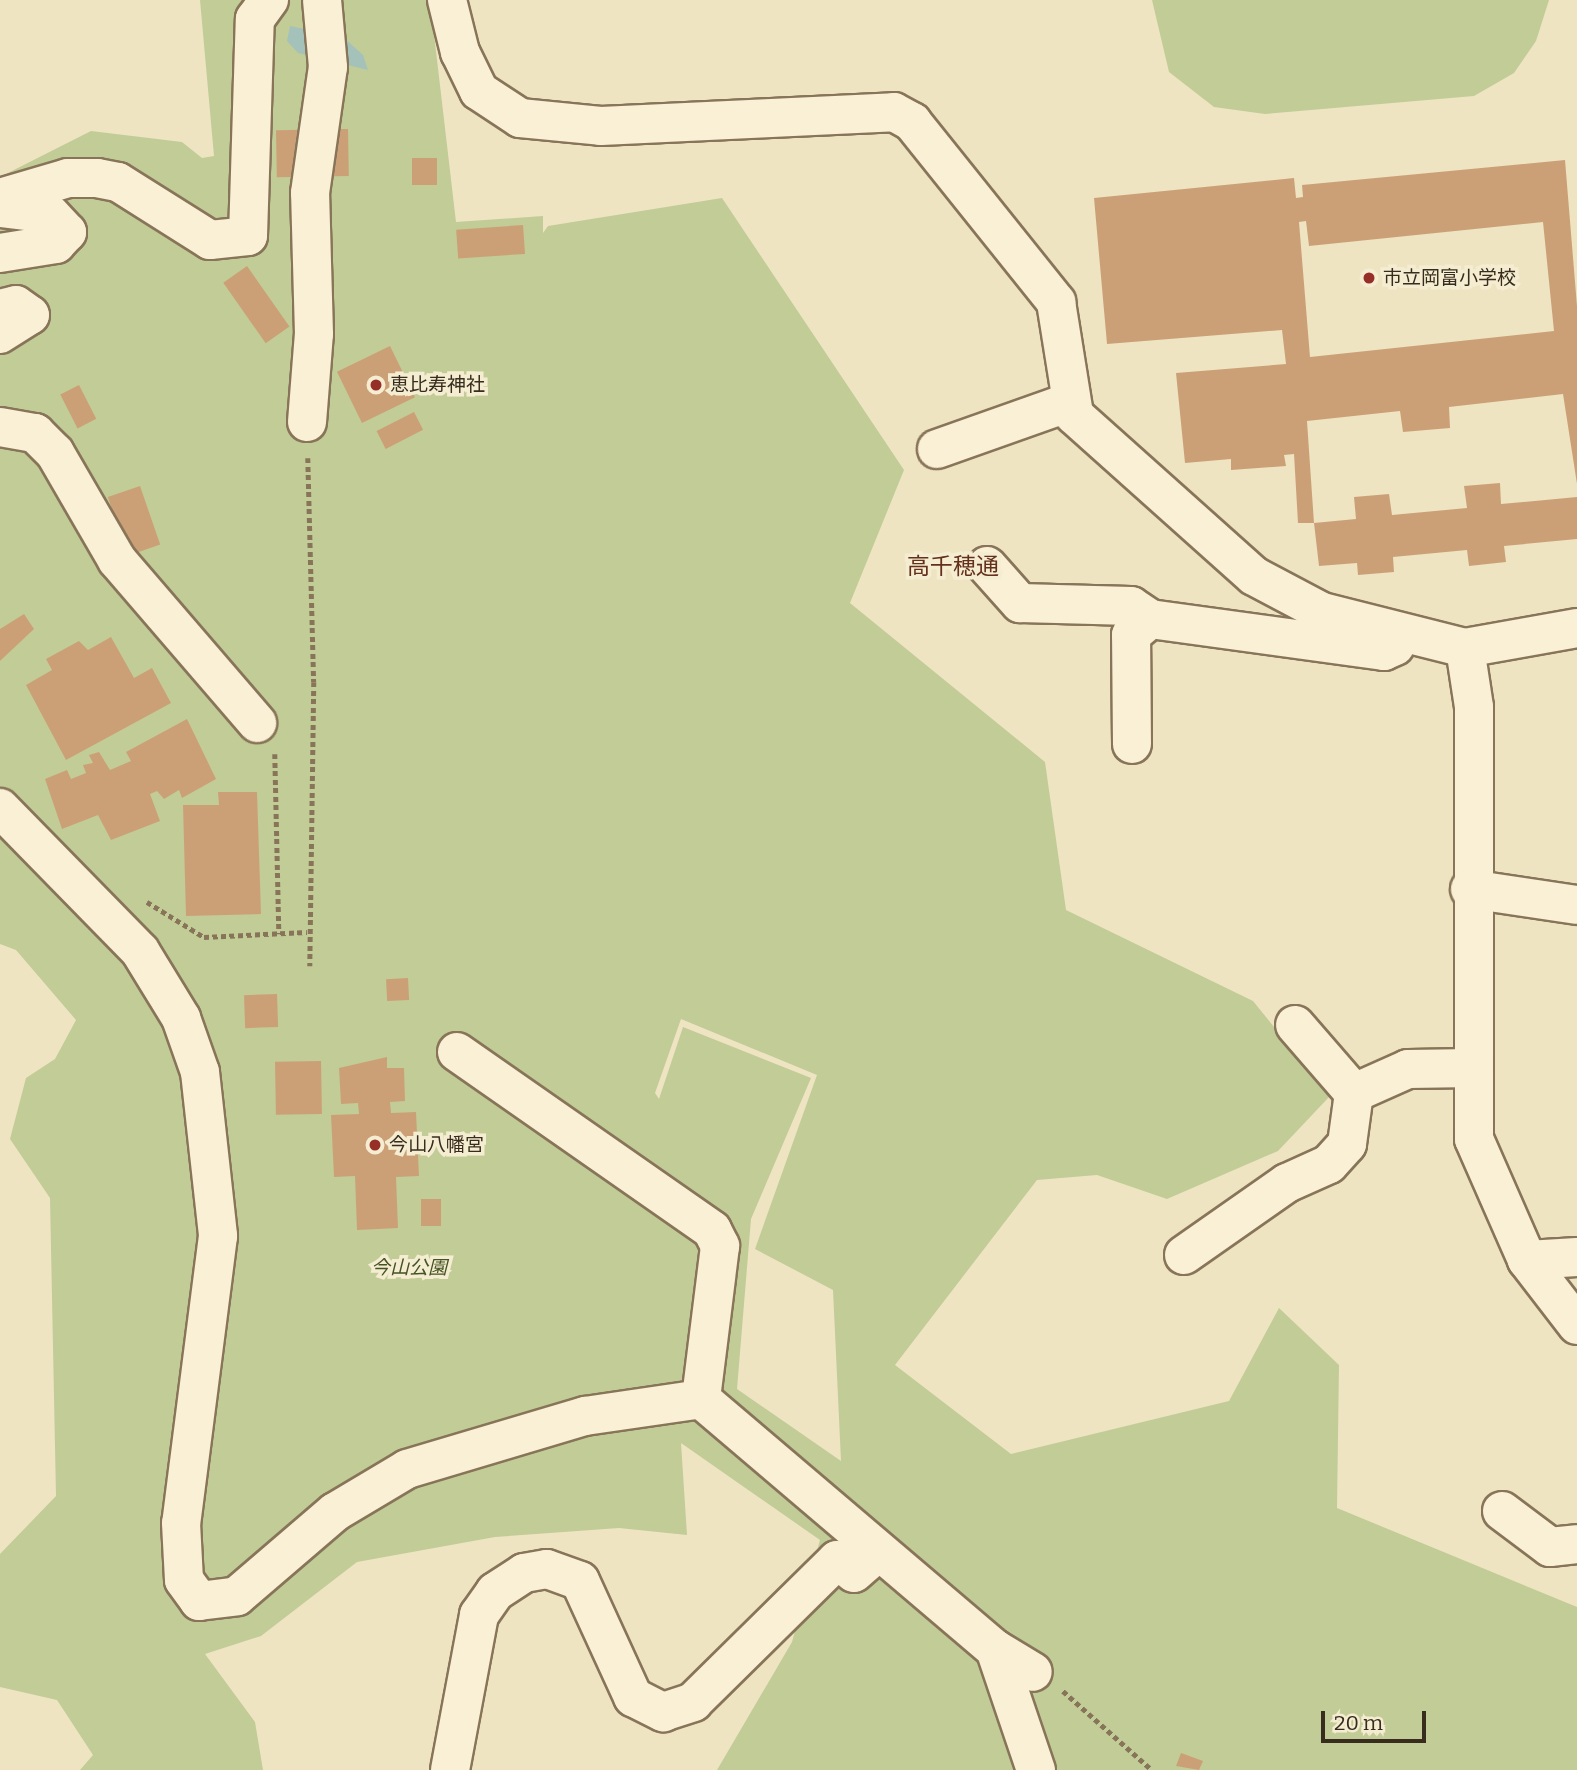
<!DOCTYPE html>
<meta charset="utf-8">
<style>
body{margin:0}
#map{position:relative;width:1577px;height:1770px;overflow:hidden;background:#eee4c2;font-family:Bitter,"Noto Sans JP",serif}
div>[style]{position:absolute}
.green>*{inset:0;background:#c2cc96}
.water>*{inset:0;background:#a4c1ba}
.building>*{inset:0;background:#cca077;transform-origin:0 0}
.path>*{height:4.5px;margin-top:-2.25px;transform-origin:0;background:repeating-linear-gradient(90deg,#887559 0 5px,transparent 0 8.5px)}
.roads{filter:drop-shadow(2px 0 #887559) drop-shadow(-2px 0 #887559) drop-shadow(0 2px #887559) drop-shadow(0 -2px #887559)}
.minor>*{height:38px;margin:-19px;padding:0 19px;transform-origin:19px;border-radius:19px;background:#f9f0d5}
.dots>*{width:19px;height:19px;translate:-50% -50%;box-sizing:border-box;border:4px solid #f5edd1;border-radius:50%}
span{translate:-50% -50%;white-space:nowrap;text-align:center;line-height:1.15;-webkit-text-stroke:7px #f5edd1;paint-order:stroke}
.poi-label{font-size:19px;color:#372c1d}
.left{translate:0 -50%;text-align:left}
.park-label{font-size:19px;color:#455424;font-style:italic}
.quarter-label{font-size:23px;color:#64301c}
.scale{position:absolute;left:1321px;top:1711px;width:105px;height:32px;box-sizing:border-box;border:4px solid #372c1d;border-top:0;padding-left:9px;font-size:21px;line-height:24px;white-space:nowrap;color:#372c1d;-webkit-text-stroke:5px #f5edd1;paint-order:stroke}
</style>
<div id="map">
<div class="green">
<i style="clip-path:polygon(evenodd,200px 0,430px 0,456px 222px,543px 216px,543px 233px,548px 226px,722px 198px,904px 470px,850px 603px,1045px 762px,1066px 910px,1253px 1001px,1330px 1096px,1278px 1151px,1167px 1199px,1097px 1175px,1037px 1180px,895px 1365px,1011px 1454px,1229px 1401px,1279px 1308px,1339px 1365px,1337px 1508px,1577px 1607px,1577px 1770px,717px 1770px,792px 1642px,820px 1540px,681px 1443px,687px 1535px,619px 1528px,495px 1537px,357px 1562px,261px 1636px,205px 1654px,255px 1722px,263px 1770px,80px 1770px,93px 1755px,57px 1700px,0 1687px,0 1554px,56px 1496px,50px 1198px,10px 1139px,26px 1078px,55px 1059px,76px 1020px,16px 950px,0 944px,0 177px,91px 131px,182px 142px,202px 158px,214px 156px,200px 0,681px 1019px,817px 1075px,755px 1249px,833px 1290px,841px 1461px,737px 1389px,751px 1219px,811px 1078px,683px 1027px,659px 1099px,655px 1093px,681px 1019px)"></i>
<i style="clip-path:polygon(1152px 0,1549px 0,1536px 41px,1514px 73px,1474px 96px,1265px 114px,1214px 107px,1169px 72px)"></i>
</div>
<div class="water">
<i style="clip-path:polygon(290px 26px,343px 37px,363px 55px,368px 70px,298px 53px,287px 41px)"></i>
</div>
<div class="building">
<i style="left:348px;top:129px;width:47px;height:72px;rotate:89deg"></i>
<i style="left:412px;top:158px;width:25px;height:27px"></i>
<i style="clip-path:polygon(evenodd,1565px 160px,1577px 306px,1577px 484px,1563px 394px,1449px 407px,1450px 428px,1403px 432px,1400px 411px,1307px 421px,1314px 523px,1298px 523px,1294px 454px,1284px 455px,1286px 466px,1231px 470px,1231px 459px,1185px 463px,1176px 373px,1286px 364px,1282px 330px,1107px 344px,1094px 198px,1294px 178px,1296px 198px,1303px 197px,1302px 185px,1565px 160px,1306px 221px,1309px 246px,1543px 222px,1554px 331px,1310px 357px,1299px 222px,1306px 221px)"></i>
<i style="left:523px;top:225px;width:29px;height:67px;rotate:86deg"></i>
<i style="left:247px;top:266px;width:74px;height:29px;rotate:55deg"></i>
<i style="left:390px;top:346px;width:57px;height:59px;rotate:64deg"></i>
<i style="left:79px;top:385px;width:38px;height:21px;rotate:63deg"></i>
<i style="left:414px;top:412px;width:20px;height:42px;rotate:63deg"></i>
<i style="clip-path:polygon(1500px 483px,1501px 504px,1577px 497px,1577px 539px,1504px 546px,1506px 562px,1469px 566px,1467px 550px,1393px 557px,1394px 572px,1358px 575px,1357px 563px,1319px 566px,1314px 523px,1356px 519px,1354px 497px,1389px 494px,1392px 515px,1467px 508px,1464px 486px)"></i>
<i style="left:140px;top:486px;width:62px;height:34px;rotate:71deg"></i>
<i style="clip-path:polygon(24px 614px,34px 629px,0 661px,0 629px)"></i>
<i style="clip-path:polygon(111px 637px,134px 678px,152px 668px,171px 703px,66px 760px,26px 685px,52px 670px,46px 659px,79px 641px,88px 650px)"></i>
<i style="clip-path:polygon(187px 719px,216px 779px,182px 798px,179px 790px,164px 799px,157px 791px,150px 794px,160px 821px,111px 840px,98px 815px,62px 829px,45px 779px,67px 770px,71px 779px,86px 773px,83px 765px,93px 763px,89px 755px,99px 752px,110px 770px,131px 761px,126px 752px)"></i>
<i style="clip-path:polygon(218px 792px,257px 792px,261px 914px,186px 916px,183px 805px,219px 805px)"></i>
<i style="left:408px;top:978px;width:22px;height:22px;rotate:87deg"></i>
<i style="left:277px;top:994px;width:33px;height:33px;rotate:88deg"></i>
<i style="clip-path:polygon(387px 1057px,387px 1068px,404px 1068px,405px 1101px,390px 1102px,391px 1113px,416px 1112px,419px 1176px,396px 1177px,398px 1228px,357px 1230px,355px 1176px,334px 1177px,331px 1115px,359px 1114px,358px 1103px,341px 1104px,339px 1068px)"></i>
<i style="left:321px;top:1061px;width:53px;height:46px;rotate:89deg"></i>
<i style="left:421px;top:1199px;width:20px;height:27px"></i>
<i style="clip-path:polygon(1181px 1753px,1203px 1761px,1199px 1770px,1176px 1766px)"></i>
</div>
<div class="path">
<i style="left:308px;top:458px;width:224px;rotate:88.5deg"></i>
<i style="left:314px;top:682px;width:284px;rotate:90.8deg"></i>
<i style="left:275px;top:754px;width:180px;rotate:88.7deg"></i>
<i style="left:147px;top:902px;width:67px;rotate:31.6deg"></i>
<i style="left:204px;top:937px;width:103px;rotate:-2.8deg"></i>
<i style="left:1063px;top:1691px;width:119px;rotate:41.6deg"></i>
</div>
<div class="roads">
<div class="minor">
<i style="left:447px;top:0;width:54px;rotate:76deg"></i>
<i style="left:460px;top:52px;width:43px;rotate:64deg"></i>
<i style="left:479px;top:91px;width:49px;rotate:33.4deg"></i>
<i style="left:520px;top:118px;width:81px;rotate:5.6deg"></i>
<i style="left:601px;top:126px;width:293px;rotate:-2.7deg"></i>
<i style="left:894px;top:112px;width:21px;rotate:29deg"></i>
<i style="left:912px;top:122px;width:231px;rotate:51.3deg"></i>
<i style="left:1056px;top:302px;width:114px;rotate:80.9deg"></i>
<i style="left:1074px;top:415px;width:241px;rotate:41.8deg"></i>
<i style="left:1254px;top:576px;width:77px;rotate:27.9deg"></i>
<i style="left:1322px;top:612px;width:147px;rotate:14.1deg"></i>
<i style="left:1465px;top:648px;width:114px;rotate:-10.1deg"></i>
<i style="left:0;top:198px;width:71px;rotate:-16.4deg"></i>
<i style="left:68px;top:178px;width:29px"></i>
<i style="left:97px;top:178px;width:21px;rotate:11deg"></i>
<i style="left:118px;top:182px;width:109px;rotate:32.2deg"></i>
<i style="left:210px;top:240px;width:38px;rotate:-6deg"></i>
<i style="left:248px;top:236px;width:217px;rotate:-88.2deg"></i>
<i style="left:255px;top:19px;width:24px;rotate:-54deg"></i>
<i style="left:0;top:208px;width:50px;rotate:6.8deg"></i>
<i style="left:50px;top:214px;width:25px;rotate:47deg"></i>
<i style="left:67px;top:232px;width:16px;rotate:133deg"></i>
<i style="left:56px;top:244px;width:57px;rotate:170.9deg"></i>
<i style="left:0;top:309px;width:16px;rotate:-14deg"></i>
<i style="left:16px;top:305px;width:17px;rotate:36deg"></i>
<i style="left:30px;top:315px;width:36px;rotate:148deg"></i>
<i style="left:307px;top:422px;width:88px;rotate:-85.5deg"></i>
<i style="left:314px;top:334px;width:141px;rotate:-91.6deg"></i>
<i style="left:310px;top:193px;width:127px;rotate:-81.9deg"></i>
<i style="left:328px;top:67px;width:67px;rotate:-95.1deg"></i>
<i style="left:0;top:427px;width:36px;rotate:10deg"></i>
<i style="left:35px;top:433px;width:28px;rotate:45deg"></i>
<i style="left:55px;top:453px;width:124px;rotate:59.9deg"></i>
<i style="left:117px;top:560px;width:215px;rotate:49.3deg"></i>
<i style="left:937px;top:449px;width:141px;rotate:-19.5deg"></i>
<i style="left:987px;top:566px;width:50px;rotate:48.3deg"></i>
<i style="left:1020px;top:603px;width:111px;rotate:1.5deg"></i>
<i style="left:1131px;top:606px;width:23px;rotate:34deg"></i>
<i style="left:1150px;top:619px;width:236px;rotate:7.8deg"></i>
<i style="left:1384px;top:651px;width:12px;rotate:-24deg"></i>
<i style="left:1465px;top:648px;width:60px;rotate:81.3deg"></i>
<i style="left:1474px;top:707px;width:432px;rotate:90deg"></i>
<i style="left:1474px;top:1139px;width:132px;rotate:66.3deg"></i>
<i style="left:1527px;top:1260px;width:82px;rotate:52.4deg"></i>
<i style="left:1132px;top:744px;width:109px;rotate:-90.5deg"></i>
<i style="left:1131px;top:635px;width:25px;rotate:-40deg"></i>
<i style="left:0;top:808px;width:200px;rotate:45.6deg"></i>
<i style="left:140px;top:951px;width:79px;rotate:58.5deg"></i>
<i style="left:181px;top:1018px;width:57px;rotate:70.6deg"></i>
<i style="left:200px;top:1072px;width:165px;rotate:83.7deg"></i>
<i style="left:218px;top:1236px;width:289px;rotate:97.3deg"></i>
<i style="left:181px;top:1523px;width:57px;rotate:87deg"></i>
<i style="left:184px;top:1580px;width:26px;rotate:54deg"></i>
<i style="left:199px;top:1601px;width:38px;rotate:-7deg"></i>
<i style="left:237px;top:1596px;width:129px;rotate:-40.6deg"></i>
<i style="left:335px;top:1512px;width:84px;rotate:-30.8deg"></i>
<i style="left:407px;top:1469px;width:186px;rotate:-16.6deg"></i>
<i style="left:585px;top:1416px;width:117px;rotate:-8.3deg"></i>
<i style="left:1470px;top:889px;width:108px;rotate:8.5deg"></i>
<i style="left:457px;top:1052px;width:311px;rotate:34.9deg"></i>
<i style="left:712px;top:1230px;width:18px;rotate:63deg"></i>
<i style="left:720px;top:1246px;width:154px;rotate:97.1deg"></i>
<i style="left:701px;top:1399px;width:386px;rotate:40.4deg"></i>
<i style="left:995px;top:1649px;width:44px;rotate:31.2deg"></i>
<i style="left:1354px;top:1093px;width:59px;rotate:-24deg"></i>
<i style="left:1408px;top:1069px;width:65px;rotate:-0.9deg"></i>
<i style="left:1184px;top:1255px;width:126px;rotate:-35deg"></i>
<i style="left:1287px;top:1183px;width:46px;rotate:-24.3deg"></i>
<i style="left:1329px;top:1164px;width:27px;rotate:-48deg"></i>
<i style="left:1347px;top:1144px;width:51px;rotate:-82.2deg"></i>
<i style="left:1354px;top:1093px;width:90px;rotate:-130.9deg"></i>
<i style="left:1527px;top:1260px;width:50px;rotate:-3.4deg"></i>
<i style="left:1502px;top:1511px;width:60px;rotate:36.9deg"></i>
<i style="left:1550px;top:1547px;width:27px;rotate:-6deg"></i>
<i style="left:995px;top:1649px;width:128px;rotate:71.3deg"></i>
<i style="left:450px;top:1770px;width:158px;rotate:-79.4deg"></i>
<i style="left:479px;top:1615px;width:28px;rotate:-55deg"></i>
<i style="left:495px;top:1592px;width:35px;rotate:-33deg"></i>
<i style="left:524px;top:1573px;width:23px;rotate:-10deg"></i>
<i style="left:547px;top:1569px;width:35px;rotate:20deg"></i>
<i style="left:580px;top:1581px;width:128px;rotate:65.4deg"></i>
<i style="left:633px;top:1697px;width:34px;rotate:27deg"></i>
<i style="left:663px;top:1712px;width:32px;rotate:-18deg"></i>
<i style="left:693px;top:1702px;width:202px;rotate:-44.6deg"></i>
<i style="left:837px;top:1560px;width:21px;rotate:37deg"></i>
<i style="left:854px;top:1573px;width:32px;rotate:-41deg"></i>
</div>
</div>
<div class="dots">
<i style="left:1369px;top:278px;background:#972f29"></i>
<i style="left:376px;top:385px;background:#972f29"></i>
<i style="left:375px;top:1145px;background:#972f29"></i>
</div>
<div class="poi-label">
<span class="left" style="left:1383px;top:278px">市立岡富小学校</span>
<span class="left" style="left:390px;top:385px">恵比寿神社</span>
<span class="left" style="left:389px;top:1145px">今山八幡宮</span>
</div>
<div class="park-label">
<span style="left:409px;top:1268px">今山公園</span>
</div>
<div class="quarter-label">
<span style="left:953px;top:566px">高千穂通</span>
</div>
<div class="scale">20 m</div>
</div>
